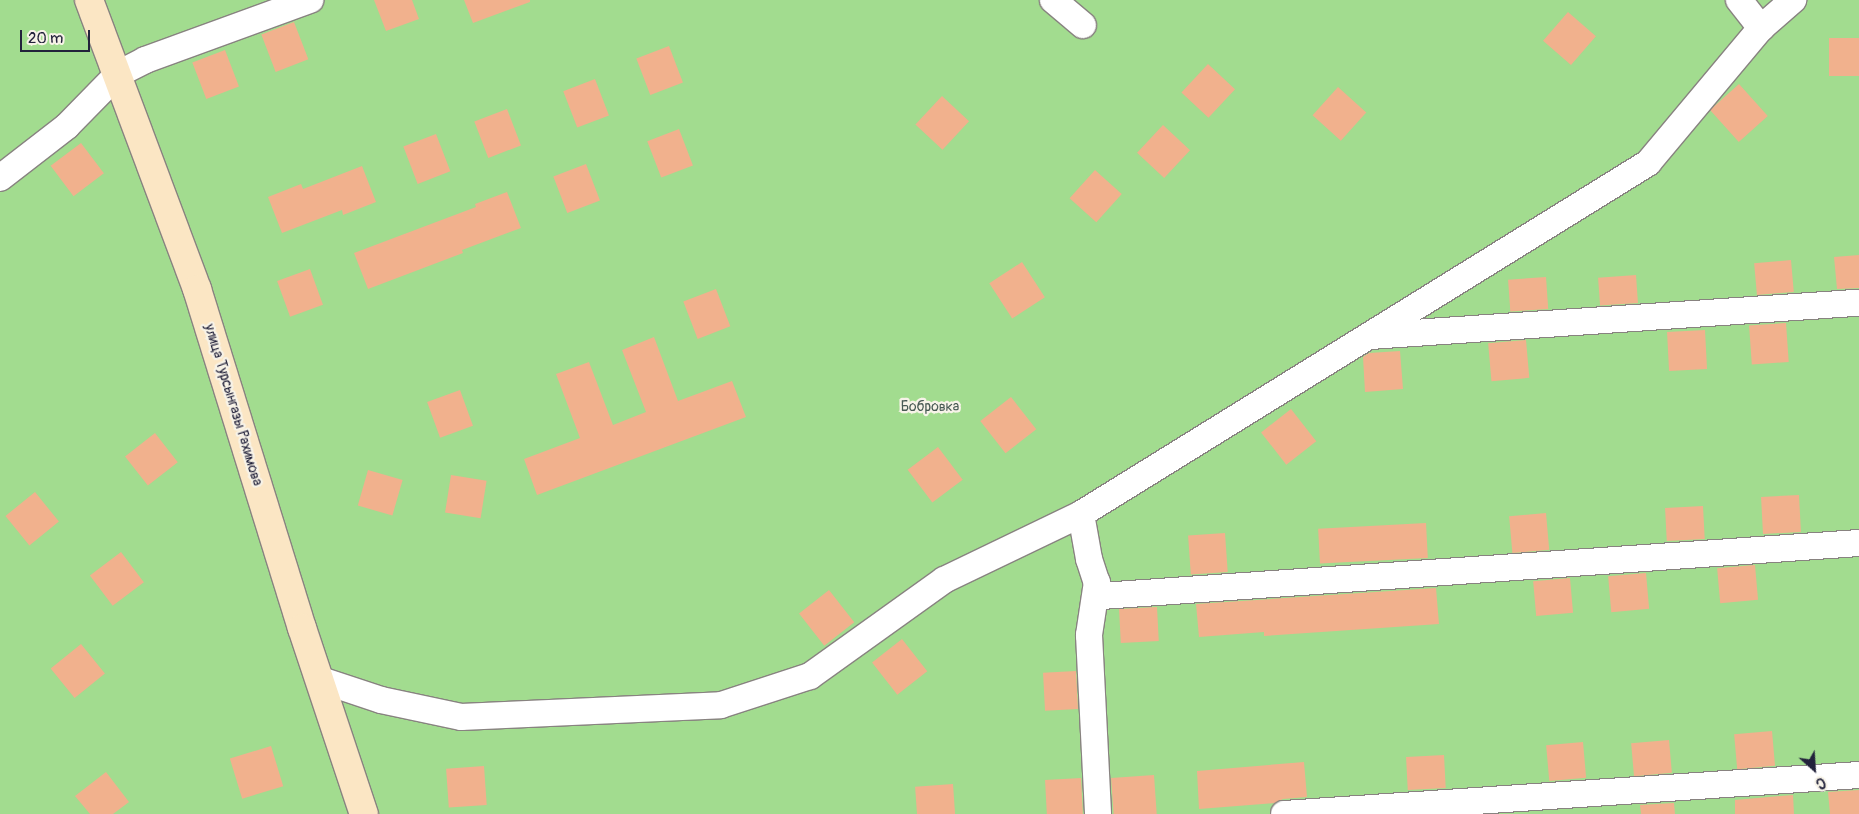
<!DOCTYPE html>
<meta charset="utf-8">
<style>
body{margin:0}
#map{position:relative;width:1859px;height:814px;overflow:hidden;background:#ede4c6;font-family:Pangolin,sans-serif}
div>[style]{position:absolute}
.green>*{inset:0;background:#a2dc8f;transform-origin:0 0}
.building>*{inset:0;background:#f1b18d;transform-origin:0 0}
.roads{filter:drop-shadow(1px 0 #888380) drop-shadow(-1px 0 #888380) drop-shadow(0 1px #888380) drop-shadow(0 -1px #888380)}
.street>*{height:26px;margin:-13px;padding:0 13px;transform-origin:13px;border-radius:13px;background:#fff}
.secondary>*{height:28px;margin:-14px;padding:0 14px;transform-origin:14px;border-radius:14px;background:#fbe6c4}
span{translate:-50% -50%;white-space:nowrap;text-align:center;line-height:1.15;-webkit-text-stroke:4.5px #f7f3e8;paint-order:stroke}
.street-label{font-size:14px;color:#22223b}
.park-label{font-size:14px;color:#485a54}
.north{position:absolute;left:1789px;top:744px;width:50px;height:50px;-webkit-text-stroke:4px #f7f3e8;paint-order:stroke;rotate:154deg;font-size:14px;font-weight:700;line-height:20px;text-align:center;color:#22223b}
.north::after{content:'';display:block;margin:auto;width:18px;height:22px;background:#22223b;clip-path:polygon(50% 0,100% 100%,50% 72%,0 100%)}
.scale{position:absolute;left:20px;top:30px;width:70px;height:22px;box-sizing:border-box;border:2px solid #22223b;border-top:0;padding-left:6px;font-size:15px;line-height:18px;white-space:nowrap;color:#22223b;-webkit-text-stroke:4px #f7f3e8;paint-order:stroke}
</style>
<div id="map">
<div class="green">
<i style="left:0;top:0;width:1859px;height:814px"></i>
</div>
<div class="building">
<i style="clip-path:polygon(374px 0,412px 0,419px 19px,386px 31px)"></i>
<i style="clip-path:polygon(464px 0,530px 0,530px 2px,473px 23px)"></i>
<i style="left:1568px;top:12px;width:37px;height:38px;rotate:41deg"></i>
<i style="left:294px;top:22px;width:40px;height:35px;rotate:69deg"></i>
<i style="left:1859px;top:38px;width:38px;height:30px;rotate:90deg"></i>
<i style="left:669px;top:46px;width:39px;height:35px;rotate:69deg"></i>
<i style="left:225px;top:50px;width:39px;height:35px;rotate:69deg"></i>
<i style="left:1208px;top:64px;width:37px;height:39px;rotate:43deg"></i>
<i style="left:595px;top:79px;width:39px;height:34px;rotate:69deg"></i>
<i style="left:1739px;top:84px;width:43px;height:39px;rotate:48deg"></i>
<i style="left:1338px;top:87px;width:38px;height:38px;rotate:42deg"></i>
<i style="left:942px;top:96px;width:37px;height:39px;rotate:43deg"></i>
<i style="left:507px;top:109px;width:39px;height:35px;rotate:69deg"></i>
<i style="left:1163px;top:125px;width:37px;height:38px;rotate:43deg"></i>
<i style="left:679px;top:129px;width:39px;height:34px;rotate:69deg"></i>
<i style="left:436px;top:134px;width:40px;height:35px;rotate:69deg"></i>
<i style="left:81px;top:143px;width:38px;height:38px;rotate:53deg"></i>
<i style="left:586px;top:164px;width:39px;height:35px;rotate:69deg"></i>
<i style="clip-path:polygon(362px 166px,376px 202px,343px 215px,342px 210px,282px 233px,268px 197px,301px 184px,303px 189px)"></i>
<i style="left:1095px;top:170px;width:36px;height:38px;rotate:42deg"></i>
<i style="clip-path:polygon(507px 192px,521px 228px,462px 250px,463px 253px,368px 289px,354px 253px,476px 207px,475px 204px)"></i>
<i style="clip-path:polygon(1859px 255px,1859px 288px,1837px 289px,1834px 257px)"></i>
<i style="left:1791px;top:260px;width:32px;height:37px;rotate:85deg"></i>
<i style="left:1022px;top:262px;width:42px;height:39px;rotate:57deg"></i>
<i style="left:310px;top:269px;width:38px;height:35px;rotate:70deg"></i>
<i style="left:1636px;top:275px;width:28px;height:38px;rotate:86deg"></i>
<i style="left:1546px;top:277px;width:32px;height:38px;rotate:86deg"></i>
<i style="left:716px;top:289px;width:40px;height:35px;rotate:69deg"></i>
<i style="left:1786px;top:323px;width:39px;height:37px;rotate:86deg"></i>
<i style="left:1705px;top:330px;width:39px;height:38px;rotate:87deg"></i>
<i style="clip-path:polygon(654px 337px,678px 401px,732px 381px,746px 417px,537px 495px,524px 459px,580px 438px,556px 374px,589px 362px,613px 425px,646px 412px,622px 350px)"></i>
<i style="left:1526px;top:340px;width:38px;height:38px;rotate:85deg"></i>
<i style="clip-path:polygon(1400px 351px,1403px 389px,1365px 392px,1363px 357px,1369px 353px)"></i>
<i style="left:460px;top:390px;width:38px;height:35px;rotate:70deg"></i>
<i style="left:1011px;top:397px;width:41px;height:39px;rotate:52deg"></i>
<i style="left:1291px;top:409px;width:41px;height:38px;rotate:52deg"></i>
<i style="left:155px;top:433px;width:37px;height:38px;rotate:52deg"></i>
<i style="left:938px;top:447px;width:41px;height:38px;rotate:53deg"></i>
<i style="left:368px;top:470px;width:36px;height:37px;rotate:16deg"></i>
<i style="left:451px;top:475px;width:36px;height:38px;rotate:9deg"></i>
<i style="left:35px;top:492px;width:38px;height:38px;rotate:51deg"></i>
<i style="left:1799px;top:495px;width:37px;height:38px;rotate:87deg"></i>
<i style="left:1703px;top:506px;width:33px;height:38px;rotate:87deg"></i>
<i style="left:1546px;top:513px;width:37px;height:37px;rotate:85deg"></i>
<i style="left:1426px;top:523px;width:35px;height:108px;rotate:87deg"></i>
<i style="left:1225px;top:533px;width:39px;height:37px;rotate:86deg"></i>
<i style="left:121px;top:552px;width:38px;height:39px;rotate:53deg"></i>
<i style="left:1755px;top:565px;width:35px;height:38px;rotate:85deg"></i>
<i style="left:1646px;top:573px;width:36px;height:38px;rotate:85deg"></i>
<i style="left:1570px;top:578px;width:35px;height:37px;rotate:85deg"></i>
<i style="clip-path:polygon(1436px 588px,1439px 624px,1264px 636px,1264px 632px,1199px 637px,1196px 604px)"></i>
<i style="left:829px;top:590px;width:41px;height:38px;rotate:52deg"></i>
<i style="left:1157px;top:607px;width:34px;height:38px;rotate:87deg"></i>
<i style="left:902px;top:639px;width:41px;height:38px;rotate:52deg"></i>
<i style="left:81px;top:644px;width:38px;height:39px;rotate:51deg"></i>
<i style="left:1076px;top:671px;width:38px;height:33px;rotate:87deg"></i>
<i style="left:1772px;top:731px;width:35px;height:38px;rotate:85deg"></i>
<i style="left:1669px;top:740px;width:33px;height:38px;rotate:85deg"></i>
<i style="left:1583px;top:742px;width:36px;height:37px;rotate:85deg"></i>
<i style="left:271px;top:746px;width:42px;height:43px;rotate:73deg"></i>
<i style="left:1444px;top:755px;width:33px;height:38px;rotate:87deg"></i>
<i style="clip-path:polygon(1304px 762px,1307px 797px,1283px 799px,1275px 803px,1199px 809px,1197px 771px)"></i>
<i style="left:484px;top:766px;width:39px;height:38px;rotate:86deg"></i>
<i style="clip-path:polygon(106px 772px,129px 802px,113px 814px,90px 814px,75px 796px)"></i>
<i style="left:1154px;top:775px;width:39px;height:43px;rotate:86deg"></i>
<i style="left:1081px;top:778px;width:36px;height:36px;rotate:87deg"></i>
<i style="left:953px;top:784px;width:30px;height:38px;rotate:86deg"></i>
<i style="clip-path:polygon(1859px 790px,1859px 814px,1830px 814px,1828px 792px)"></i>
<i style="clip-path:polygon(1793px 795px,1794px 814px,1735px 814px,1735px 800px)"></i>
<i style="clip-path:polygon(1674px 803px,1675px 814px,1641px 814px,1640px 805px)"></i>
</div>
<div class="roads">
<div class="street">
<i style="left:1053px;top:0;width:39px;rotate:40deg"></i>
<i style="left:1739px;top:0;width:36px;rotate:52deg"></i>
<i style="left:0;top:178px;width:85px;rotate:-37.8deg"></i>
<i style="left:67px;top:126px;width:73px;rotate:-45.6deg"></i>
<i style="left:118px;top:74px;width:30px;rotate:-27deg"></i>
<i style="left:145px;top:60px;width:176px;rotate:-20deg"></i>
<i style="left:1370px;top:336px;width:490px;rotate:-3.9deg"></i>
<i style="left:1081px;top:514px;width:46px;rotate:79.9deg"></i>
<i style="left:1089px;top:559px;width:39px;rotate:72deg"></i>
<i style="left:1101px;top:596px;width:760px;rotate:-4deg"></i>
<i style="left:1097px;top:582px;width:54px;rotate:98.6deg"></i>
<i style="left:1089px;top:635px;width:179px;rotate:87.1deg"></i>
<i style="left:321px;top:680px;width:63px;rotate:18.4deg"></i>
<i style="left:381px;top:700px;width:82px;rotate:12deg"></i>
<i style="left:461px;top:717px;width:260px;rotate:-2.6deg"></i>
<i style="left:721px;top:705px;width:94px;rotate:-18deg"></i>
<i style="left:810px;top:676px;width:165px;rotate:-35.6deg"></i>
<i style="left:944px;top:580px;width:152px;rotate:-25.7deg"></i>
<i style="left:1081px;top:514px;width:667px;rotate:-31.76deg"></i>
<i style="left:1648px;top:163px;width:176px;rotate:-50.1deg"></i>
<i style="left:1761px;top:28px;width:43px;rotate:-41.2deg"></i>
<i style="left:1284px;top:814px;width:576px;rotate:-3.88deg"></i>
</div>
<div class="secondary">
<i style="left:89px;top:0;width:309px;rotate:69.5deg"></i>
<i style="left:197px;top:289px;width:355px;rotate:72.8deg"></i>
<i style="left:302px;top:628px;width:196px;rotate:71.6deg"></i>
</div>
</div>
<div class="street-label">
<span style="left:233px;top:405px;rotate:73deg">улица Турсынгазы Рахимова</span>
</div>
<div class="park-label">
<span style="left:930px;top:407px">Бобровка</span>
</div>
<div class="north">С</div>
<div class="scale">20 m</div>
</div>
